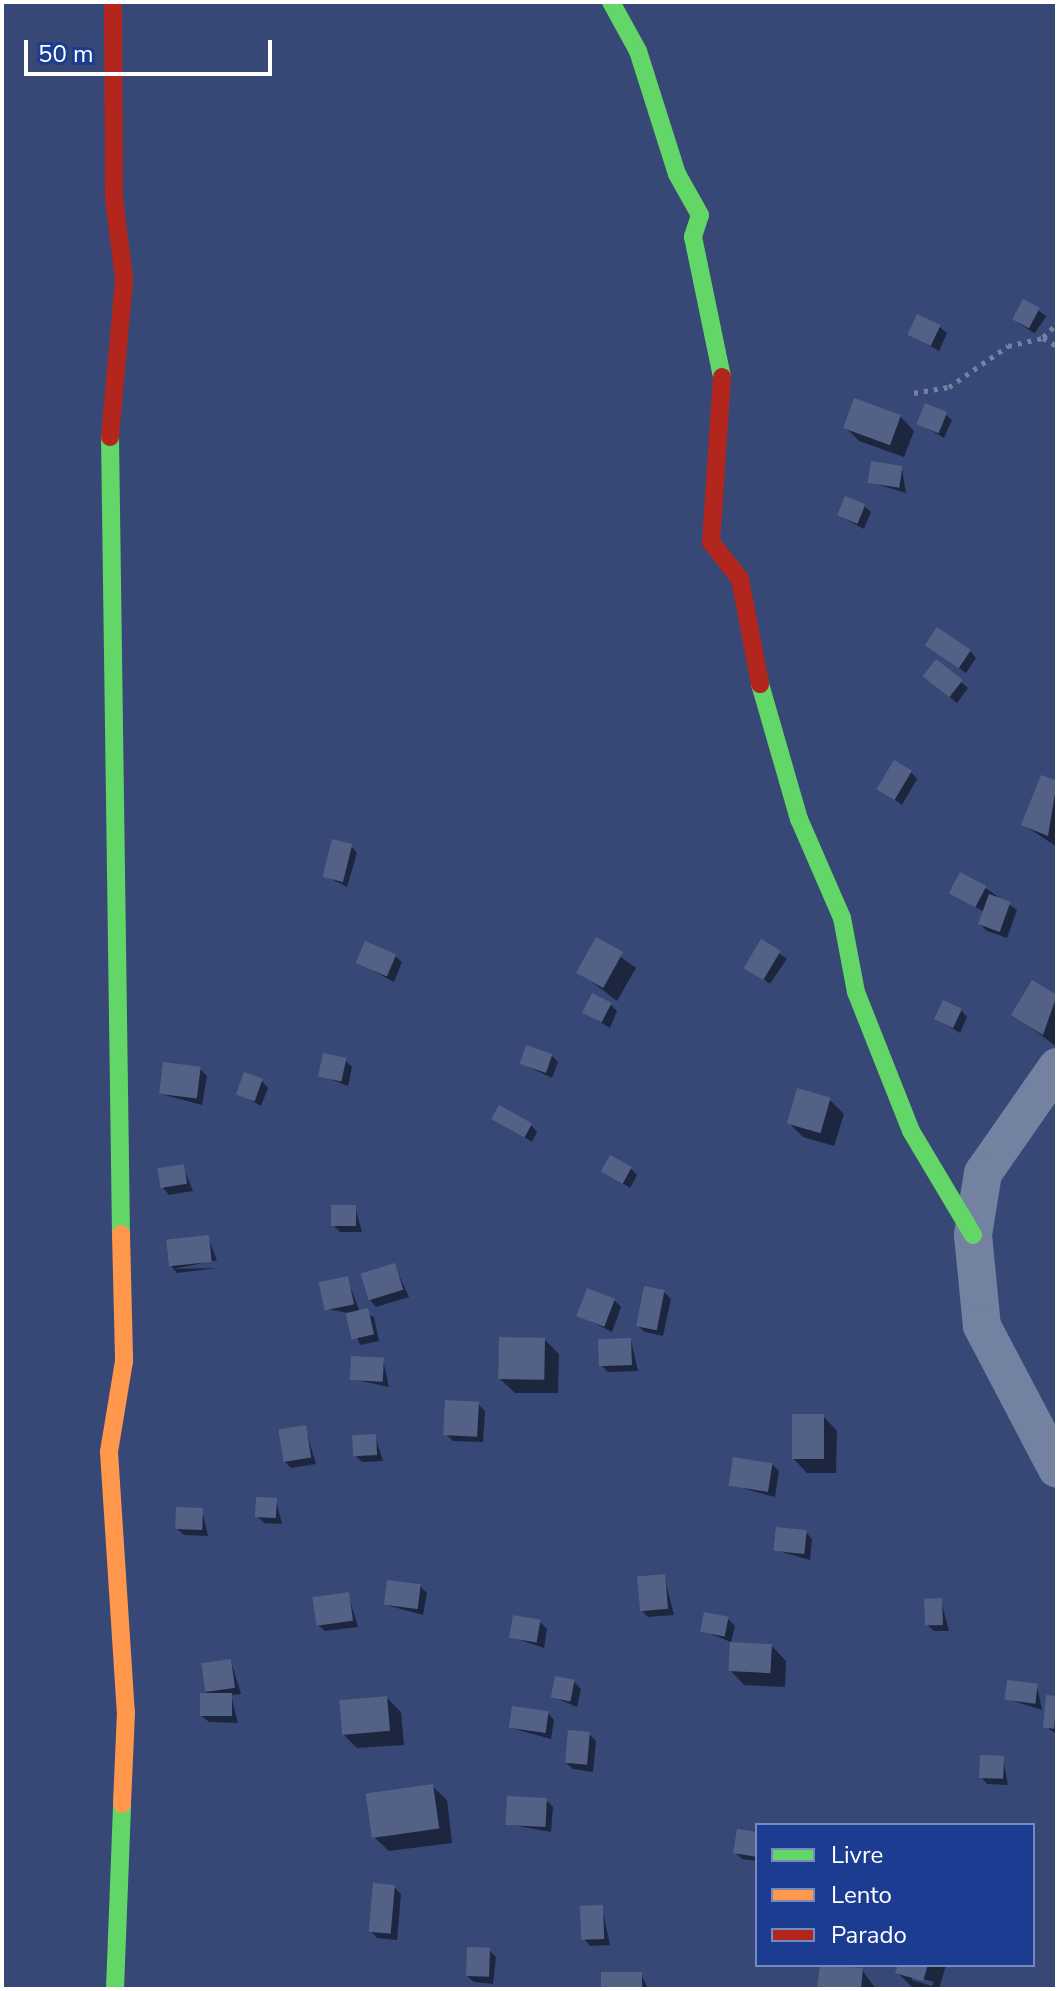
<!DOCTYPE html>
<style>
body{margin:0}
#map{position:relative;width:1059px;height:1991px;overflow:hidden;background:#374876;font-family:"Nunito Sans",sans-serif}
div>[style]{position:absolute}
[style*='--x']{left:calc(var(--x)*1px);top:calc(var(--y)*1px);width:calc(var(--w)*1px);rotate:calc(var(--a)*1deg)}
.shadow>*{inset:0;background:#0007;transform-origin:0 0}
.building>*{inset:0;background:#546186;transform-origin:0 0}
.path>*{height:5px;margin-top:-2.5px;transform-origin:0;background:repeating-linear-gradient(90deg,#7482a1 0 4px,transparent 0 10px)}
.street>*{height:38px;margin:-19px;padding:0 19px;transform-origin:19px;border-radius:19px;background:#7482a1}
.fast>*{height:18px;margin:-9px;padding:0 9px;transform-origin:9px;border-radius:9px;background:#63d668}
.slow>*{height:18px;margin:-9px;padding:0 9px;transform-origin:9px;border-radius:9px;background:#ff974d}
.jam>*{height:18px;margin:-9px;padding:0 9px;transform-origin:9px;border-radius:9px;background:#b3261e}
span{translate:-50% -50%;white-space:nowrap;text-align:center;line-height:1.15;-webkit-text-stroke:6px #1c3c91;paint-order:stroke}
.frame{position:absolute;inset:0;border:4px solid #fff;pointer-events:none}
.legend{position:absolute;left:755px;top:1823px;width:280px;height:144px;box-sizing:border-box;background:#1c3c91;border:2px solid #778abd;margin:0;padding:10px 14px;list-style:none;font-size:24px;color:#fff}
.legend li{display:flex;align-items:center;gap:16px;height:40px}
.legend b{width:40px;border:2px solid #778abd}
.scale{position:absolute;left:24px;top:40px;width:248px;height:36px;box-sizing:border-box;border:4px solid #fff;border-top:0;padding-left:10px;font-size:24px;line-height:28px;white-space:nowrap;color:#fff;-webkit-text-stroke:6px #1c3c91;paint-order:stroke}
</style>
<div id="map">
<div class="shadow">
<div style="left:1024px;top:301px;width:27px;height:21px;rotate:34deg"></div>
<div style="clip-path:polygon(940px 327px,947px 333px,939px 351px,910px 334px)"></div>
<div style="clip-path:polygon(945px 414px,952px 420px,944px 438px,919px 423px)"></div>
<div style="clip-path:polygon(900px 416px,914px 431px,904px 457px,859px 441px,845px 427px)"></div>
<div style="clip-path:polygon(902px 468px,906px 493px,870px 482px)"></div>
<div style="clip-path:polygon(864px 506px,871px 512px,864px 529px,840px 516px)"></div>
<div style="clip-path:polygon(927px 646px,970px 651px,976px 658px,966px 673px)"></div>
<div style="clip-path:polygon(961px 682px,968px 688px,957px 703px,932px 683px)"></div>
<div style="clip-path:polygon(911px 772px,917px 779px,902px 805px,879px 788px)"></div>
<div style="clip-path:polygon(1042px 777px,1057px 783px,1057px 847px,1024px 825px)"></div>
<div style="clip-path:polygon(351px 846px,357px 853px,347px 887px,324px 875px)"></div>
<div style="clip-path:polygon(984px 887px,1017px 910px,1007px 938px,987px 931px,980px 924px,984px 912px,952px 892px)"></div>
<div style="clip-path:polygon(597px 940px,636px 968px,617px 1001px,579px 972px)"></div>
<div style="left:762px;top:942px;width:30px;height:30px;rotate:34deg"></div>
<div style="clip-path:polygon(395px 956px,402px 962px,394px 982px,359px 963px)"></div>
<div style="clip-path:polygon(1033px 983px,1057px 997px,1057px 1047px,1014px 1015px)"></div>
<div style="clip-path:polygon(611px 1005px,617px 1011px,610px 1028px,585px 1013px)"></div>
<div style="clip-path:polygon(961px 1010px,967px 1017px,960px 1033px,937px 1019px)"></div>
<div style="clip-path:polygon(551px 1055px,558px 1062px,552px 1078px,522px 1064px)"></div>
<div style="clip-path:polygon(345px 1060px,352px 1067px,348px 1086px,320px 1075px)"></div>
<div style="clip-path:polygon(200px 1069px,207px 1076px,202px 1105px,161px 1094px)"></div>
<div style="clip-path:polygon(262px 1081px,268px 1088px,261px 1106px,238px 1093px)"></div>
<div style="clip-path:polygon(830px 1100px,844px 1114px,834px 1146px,803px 1137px,789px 1123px)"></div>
<div style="clip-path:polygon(494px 1118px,531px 1125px,537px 1132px,532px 1142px)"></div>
<div style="clip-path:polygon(183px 1166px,193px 1191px,169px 1195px,163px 1188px)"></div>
<div style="clip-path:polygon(630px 1168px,637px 1175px,630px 1188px,604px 1171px)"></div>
<div style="clip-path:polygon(355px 1207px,362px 1232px,340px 1232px,333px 1225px)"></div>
<div style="clip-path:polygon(208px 1237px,217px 1260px,174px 1269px,218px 1268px,177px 1273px,171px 1266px)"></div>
<div style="clip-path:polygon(394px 1265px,409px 1297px,376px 1307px,370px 1300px)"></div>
<div style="clip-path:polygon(347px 1278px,360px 1312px,374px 1317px,379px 1341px,360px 1345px,348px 1313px,327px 1309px)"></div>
<div style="clip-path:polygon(664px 1292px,671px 1299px,663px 1336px,645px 1332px,638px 1326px)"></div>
<div style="clip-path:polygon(614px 1300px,621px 1307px,612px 1332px,580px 1316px)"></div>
<div style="clip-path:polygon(545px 1340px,559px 1354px,558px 1393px,515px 1393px,500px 1379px)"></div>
<div style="clip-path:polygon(631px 1340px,638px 1371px,608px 1372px,601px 1365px)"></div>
<div style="clip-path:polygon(383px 1360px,389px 1387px,352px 1379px)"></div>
<div style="clip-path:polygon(478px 1404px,485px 1411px,483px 1442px,453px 1441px,446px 1434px)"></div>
<div style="clip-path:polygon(823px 1416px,837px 1431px,836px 1473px,807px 1473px,793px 1458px)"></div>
<div style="clip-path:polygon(305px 1427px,316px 1464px,291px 1468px,284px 1461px)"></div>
<div style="clip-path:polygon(375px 1436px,383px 1461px,362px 1462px,355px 1455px)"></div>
<div style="clip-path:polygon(772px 1464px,779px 1471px,775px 1497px,731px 1485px)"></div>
<div style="clip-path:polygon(276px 1500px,282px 1524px,264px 1523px,257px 1516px)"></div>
<div style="clip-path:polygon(202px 1510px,208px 1536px,184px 1535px,177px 1529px)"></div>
<div style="clip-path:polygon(806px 1532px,812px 1539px,810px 1560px,775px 1550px)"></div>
<div style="clip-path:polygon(664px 1576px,674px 1615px,648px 1617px,641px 1610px)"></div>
<div style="clip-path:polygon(420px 1586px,427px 1593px,423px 1615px,386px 1605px)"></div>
<div style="clip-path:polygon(348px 1594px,358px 1627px,325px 1631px,318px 1625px)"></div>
<div style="clip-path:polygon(941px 1600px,949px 1631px,934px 1631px,927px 1625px)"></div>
<div style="clip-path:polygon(728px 1619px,735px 1626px,731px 1642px,703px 1631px)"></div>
<div style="clip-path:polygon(540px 1622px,547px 1629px,544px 1648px,511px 1637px)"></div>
<div style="clip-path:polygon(772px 1646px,786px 1661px,785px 1687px,744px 1685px,730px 1670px)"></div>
<div style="clip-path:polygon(231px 1661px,241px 1694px,231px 1695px,238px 1723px,209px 1722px,202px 1716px,206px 1691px)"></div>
<div style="clip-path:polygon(574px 1682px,581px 1689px,577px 1707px,553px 1697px)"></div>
<div style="clip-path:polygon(1037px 1686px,1042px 1710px,1007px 1699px)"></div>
<div style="clip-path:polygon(387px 1698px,401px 1712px,404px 1745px,357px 1748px,343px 1734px)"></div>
<div style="clip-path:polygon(1057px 1698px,1057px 1734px,1047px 1728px)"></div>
<div style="clip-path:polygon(548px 1713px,554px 1720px,551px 1739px,511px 1728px)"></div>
<div style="clip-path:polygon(589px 1734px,596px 1741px,593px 1772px,573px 1769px,566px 1763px)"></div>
<div style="clip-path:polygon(1003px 1758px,1008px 1785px,987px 1784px,981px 1777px)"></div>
<div style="clip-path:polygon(432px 1786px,447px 1800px,452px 1843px,389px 1851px,374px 1837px)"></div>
<div style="clip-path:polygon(546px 1800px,553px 1807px,551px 1832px,508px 1824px)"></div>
<div style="clip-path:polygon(757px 1834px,757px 1861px,742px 1859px,735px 1852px)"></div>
<div style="clip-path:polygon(394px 1887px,401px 1894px,397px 1940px,377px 1938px,371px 1931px)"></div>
<div style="clip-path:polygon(602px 1907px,610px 1945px,590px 1946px,584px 1939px)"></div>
<div style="clip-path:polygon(489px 1950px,496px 1957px,493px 1984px,474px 1982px,467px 1976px)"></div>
<div style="clip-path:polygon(evenodd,900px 1965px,946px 1965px,939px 1989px,912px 1987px,898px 1973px,900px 1965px,912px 1976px,934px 1982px,932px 1986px,912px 1980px,912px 1976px)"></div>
<div style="clip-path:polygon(862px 1970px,876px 1989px,820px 1989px)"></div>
<div style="clip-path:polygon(641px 1974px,648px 1989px,603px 1989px)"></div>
</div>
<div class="building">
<div style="left:1023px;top:299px;width:19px;height:23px;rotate:28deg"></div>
<div style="left:917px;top:314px;width:26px;height:23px;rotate:25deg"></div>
<div style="left:854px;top:398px;width:50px;height:32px;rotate:20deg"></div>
<div style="left:925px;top:403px;width:24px;height:23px;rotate:22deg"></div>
<div style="left:871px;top:461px;width:32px;height:22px;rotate:9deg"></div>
<div style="left:845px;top:496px;width:22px;height:21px;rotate:22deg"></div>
<div style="left:937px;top:627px;width:41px;height:22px;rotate:34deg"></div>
<div style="left:936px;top:659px;width:34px;height:22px;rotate:38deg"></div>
<div style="left:894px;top:760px;width:21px;height:34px;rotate:31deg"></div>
<div style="clip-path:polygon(1041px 775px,1057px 781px,1048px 836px,1021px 825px)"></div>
<div style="left:332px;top:839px;width:21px;height:39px;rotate:14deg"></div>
<div style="left:960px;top:872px;width:30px;height:24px;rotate:28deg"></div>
<div style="left:989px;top:894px;width:23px;height:32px;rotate:20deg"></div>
<div style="left:596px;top:937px;width:31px;height:41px;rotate:29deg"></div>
<div style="left:761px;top:939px;width:23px;height:34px;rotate:31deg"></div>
<div style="left:365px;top:941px;width:34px;height:24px;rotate:23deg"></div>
<div style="clip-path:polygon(1032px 980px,1057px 995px,1043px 1035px,1011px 1015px)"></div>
<div style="left:592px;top:993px;width:22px;height:22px;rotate:27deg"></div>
<div style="left:943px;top:1000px;width:21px;height:21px;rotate:25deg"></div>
<div style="left:526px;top:1045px;width:28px;height:20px;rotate:19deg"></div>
<div style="left:323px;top:1053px;width:24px;height:24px;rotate:12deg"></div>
<div style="left:163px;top:1062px;width:38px;height:32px;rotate:7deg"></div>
<div style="left:244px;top:1072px;width:20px;height:24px;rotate:20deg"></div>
<div style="left:797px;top:1088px;width:35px;height:37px;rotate:16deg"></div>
<div style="left:499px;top:1105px;width:38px;height:16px;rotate:29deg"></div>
<div style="left:610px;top:1155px;width:25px;height:19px;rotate:29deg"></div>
<div style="left:184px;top:1164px;width:20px;height:27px;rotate:81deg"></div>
<div style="left:331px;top:1205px;width:25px;height:21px"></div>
<div style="left:209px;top:1235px;width:27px;height:43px;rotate:84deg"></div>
<div style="left:395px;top:1263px;width:28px;height:36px;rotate:73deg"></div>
<div style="left:348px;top:1276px;width:29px;height:30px;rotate:78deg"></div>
<div style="left:644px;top:1286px;width:21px;height:41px;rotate:11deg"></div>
<div style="left:587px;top:1288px;width:30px;height:30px;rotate:21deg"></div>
<div style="left:368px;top:1308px;width:27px;height:23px;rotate:77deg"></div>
<div style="left:499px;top:1337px;width:46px;height:42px;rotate:1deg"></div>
<div style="left:631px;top:1338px;width:27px;height:33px;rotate:88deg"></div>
<div style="left:351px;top:1356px;width:33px;height:24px;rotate:3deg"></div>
<div style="left:445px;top:1400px;width:34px;height:35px;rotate:3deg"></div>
<div style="left:792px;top:1414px;width:32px;height:45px"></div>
<div style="left:306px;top:1425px;width:33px;height:28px;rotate:81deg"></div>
<div style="left:376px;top:1434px;width:21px;height:24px;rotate:87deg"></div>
<div style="left:733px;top:1457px;width:40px;height:29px;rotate:9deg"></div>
<div style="left:256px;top:1497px;width:21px;height:20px;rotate:3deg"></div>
<div style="left:176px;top:1507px;width:27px;height:22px;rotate:2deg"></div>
<div style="left:776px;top:1527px;width:31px;height:24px;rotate:6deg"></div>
<div style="left:665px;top:1574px;width:35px;height:28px;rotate:85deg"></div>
<div style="left:387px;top:1580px;width:34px;height:25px;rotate:7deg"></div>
<div style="left:349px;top:1592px;width:29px;height:37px;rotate:82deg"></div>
<div style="left:942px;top:1598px;width:27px;height:18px;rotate:88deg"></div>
<div style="left:704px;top:1612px;width:25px;height:20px;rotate:11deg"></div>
<div style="left:513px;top:1615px;width:28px;height:23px;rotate:10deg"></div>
<div style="left:730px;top:1642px;width:42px;height:29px;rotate:3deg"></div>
<div style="left:231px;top:1659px;width:29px;height:30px;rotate:82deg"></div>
<div style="left:555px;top:1676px;width:20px;height:22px;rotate:11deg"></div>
<div style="left:1007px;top:1680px;width:31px;height:20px;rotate:7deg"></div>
<div style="left:200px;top:1693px;width:32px;height:23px"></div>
<div style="left:1046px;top:1695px;width:11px;height:33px;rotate:5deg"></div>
<div style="left:387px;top:1696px;width:35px;height:48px;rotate:85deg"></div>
<div style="left:512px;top:1706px;width:37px;height:22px;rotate:8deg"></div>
<div style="left:568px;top:1730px;width:22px;height:33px;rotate:5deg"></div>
<div style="left:980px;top:1755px;width:24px;height:23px;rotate:2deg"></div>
<div style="left:433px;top:1784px;width:45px;height:68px;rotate:82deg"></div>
<div style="left:507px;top:1796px;width:40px;height:29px;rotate:3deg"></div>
<div style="clip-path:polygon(737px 1829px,757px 1832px,757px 1857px,733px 1853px)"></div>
<div style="left:373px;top:1883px;width:22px;height:49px;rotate:5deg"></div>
<div style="left:603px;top:1905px;width:34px;height:23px;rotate:88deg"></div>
<div style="left:467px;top:1947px;width:23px;height:29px;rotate:2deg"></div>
<div style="clip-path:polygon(820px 1965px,863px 1968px,861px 1989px,817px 1989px)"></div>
<div style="clip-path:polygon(898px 1965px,928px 1965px,923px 1981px,895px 1973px)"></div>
<div style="left:601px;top:1972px;width:41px;height:17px"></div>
</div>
<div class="path">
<div style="--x:1043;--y:337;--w:19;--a:-43"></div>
<div style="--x:914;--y:393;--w:36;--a:-10"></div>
<div style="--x:949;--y:387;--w:72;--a:-34.8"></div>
<div style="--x:1008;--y:346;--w:36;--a:-13"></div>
<div style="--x:1043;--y:338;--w:16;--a:30"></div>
</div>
<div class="street">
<div style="--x:1057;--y:1067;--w:129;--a:124.9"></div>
<div style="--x:983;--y:1173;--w:63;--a:99.2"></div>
<div style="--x:973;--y:1235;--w:91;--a:84.4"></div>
<div style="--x:982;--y:1326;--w:161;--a:62.3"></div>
</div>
<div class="fast">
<div style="--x:611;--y:2;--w:56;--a:61.1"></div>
<div style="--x:638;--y:51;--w:129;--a:72.4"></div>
<div style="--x:677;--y:174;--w:47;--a:60.7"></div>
<div style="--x:700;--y:215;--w:23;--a:108"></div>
<div style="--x:693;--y:237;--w:143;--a:78.3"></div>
<div style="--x:110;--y:437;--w:797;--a:89.21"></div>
<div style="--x:760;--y:684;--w:141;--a:73.9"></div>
<div style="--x:799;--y:819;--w:108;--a:66.5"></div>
<div style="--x:842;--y:918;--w:75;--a:79.3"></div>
<div style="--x:856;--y:992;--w:149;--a:68.4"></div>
<div style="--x:911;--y:1131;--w:121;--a:59.2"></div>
<div style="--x:115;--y:1989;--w:185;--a:-87.8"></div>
</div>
<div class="slow">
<div style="--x:121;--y:1234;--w:127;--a:88.6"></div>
<div style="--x:124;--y:1361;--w:92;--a:99.4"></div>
<div style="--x:109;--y:1452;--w:261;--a:86.3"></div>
<div style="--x:126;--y:1712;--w:92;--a:92.5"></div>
</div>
<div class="jam">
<div style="--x:722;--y:377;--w:165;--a:93.8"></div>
<div style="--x:711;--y:542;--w:47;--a:51.9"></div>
<div style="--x:740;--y:579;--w:107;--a:79.2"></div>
<div style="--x:110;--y:437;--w:159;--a:-84.9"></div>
<div style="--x:124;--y:279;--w:81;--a:-97.1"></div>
<div style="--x:114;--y:199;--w:197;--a:-90.3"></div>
</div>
<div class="frame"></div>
<ul class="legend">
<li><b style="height:10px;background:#63d668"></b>Livre</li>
<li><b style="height:10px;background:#ff974d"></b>Lento</li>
<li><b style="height:10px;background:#b3261e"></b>Parado</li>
</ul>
<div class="scale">50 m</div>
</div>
